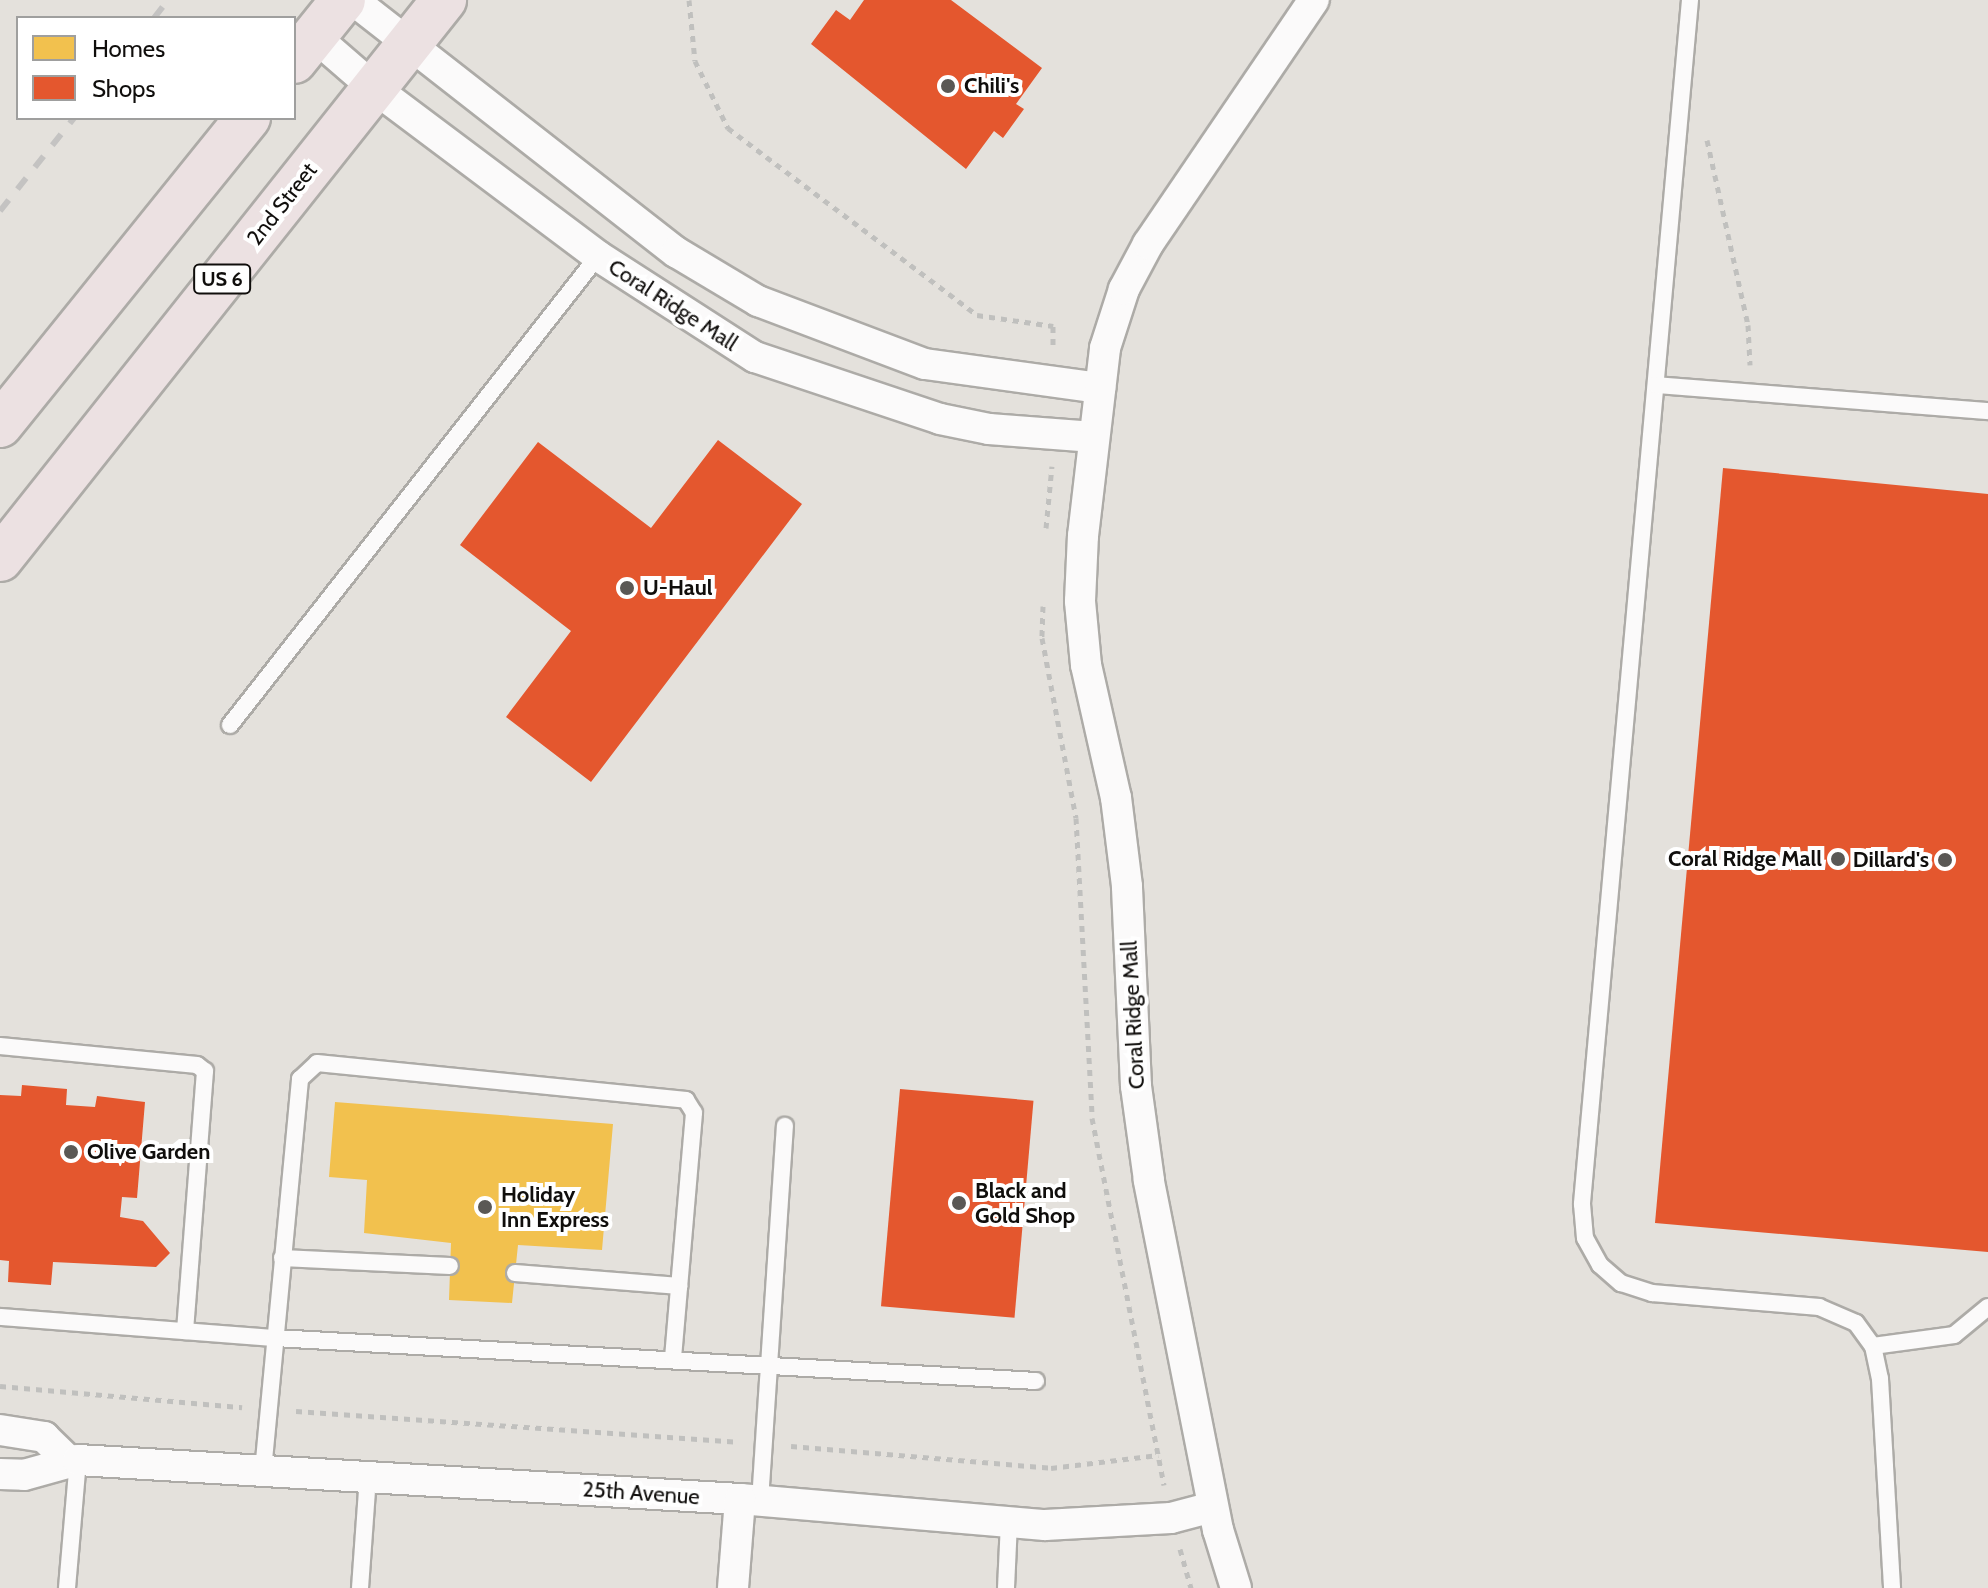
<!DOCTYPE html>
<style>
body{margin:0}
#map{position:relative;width:1988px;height:1588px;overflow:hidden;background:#e4e1dc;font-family:Cabin,sans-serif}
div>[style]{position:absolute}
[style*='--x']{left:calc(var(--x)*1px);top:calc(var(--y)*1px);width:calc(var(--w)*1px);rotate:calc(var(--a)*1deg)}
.homes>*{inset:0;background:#f2c14e}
.shops>*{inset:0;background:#e4572e;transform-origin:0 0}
.path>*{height:5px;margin-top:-2.5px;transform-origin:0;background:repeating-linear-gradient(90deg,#c0c0be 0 6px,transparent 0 12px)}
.roads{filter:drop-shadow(2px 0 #adaba7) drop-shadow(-2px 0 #adaba7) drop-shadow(0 2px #adaba7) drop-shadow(0 -2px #adaba7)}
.service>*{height:16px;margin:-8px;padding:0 8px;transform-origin:8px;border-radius:8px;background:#fbfafa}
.minor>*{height:30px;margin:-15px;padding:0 15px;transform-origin:15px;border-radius:15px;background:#fbfafa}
.primary>*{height:44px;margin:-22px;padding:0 22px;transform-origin:22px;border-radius:22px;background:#ece1e2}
.rail>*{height:6px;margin-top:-3px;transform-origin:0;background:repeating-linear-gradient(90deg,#c4c3c2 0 14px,transparent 0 28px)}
.dots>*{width:22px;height:22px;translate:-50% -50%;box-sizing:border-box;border:4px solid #fff;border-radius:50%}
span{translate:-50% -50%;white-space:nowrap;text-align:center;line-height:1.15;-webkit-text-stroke:8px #fff;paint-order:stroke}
.shield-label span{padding:2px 6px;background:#fff;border:2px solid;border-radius:6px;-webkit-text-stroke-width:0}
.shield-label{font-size:20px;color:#100e0c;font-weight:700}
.poi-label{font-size:22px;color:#100e0c;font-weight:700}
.left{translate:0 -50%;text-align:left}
.right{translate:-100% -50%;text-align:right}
.street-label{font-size:22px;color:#100e0c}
.legend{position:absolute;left:16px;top:16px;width:280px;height:104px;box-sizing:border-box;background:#fff;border:2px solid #9f9f9e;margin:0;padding:10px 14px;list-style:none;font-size:24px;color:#100e0c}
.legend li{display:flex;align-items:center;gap:16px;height:40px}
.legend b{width:40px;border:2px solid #9f9f9e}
</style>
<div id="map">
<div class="homes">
<div style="clip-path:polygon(335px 1102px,613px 1124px,602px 1250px,518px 1245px,512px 1303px,449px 1300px,451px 1243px,364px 1233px,367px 1180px,329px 1177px)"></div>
</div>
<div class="shops">
<div style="clip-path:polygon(864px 0,951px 0,1042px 68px,1016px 104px,1024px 109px,1003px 138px,994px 131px,966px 169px,811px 44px,836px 10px,850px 20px)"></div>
<div style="clip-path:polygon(718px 440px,802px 504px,591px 782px,506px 717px,571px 631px,460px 545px,538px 442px,651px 528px)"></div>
<div style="clip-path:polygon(1723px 468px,1988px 494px,1988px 1252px,1655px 1223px)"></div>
<div style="clip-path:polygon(22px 1085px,67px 1089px,66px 1105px,95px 1107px,97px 1096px,145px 1102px,137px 1198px,122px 1197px,120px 1217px,143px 1221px,170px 1253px,156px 1267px,53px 1262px,51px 1285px,8px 1282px,9px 1261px,0 1260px,0 1095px,21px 1096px)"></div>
<div style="left:900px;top:1089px;width:134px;height:218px;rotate:5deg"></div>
</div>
<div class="path">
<div style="--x:689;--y:0;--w:61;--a:84.4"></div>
<div style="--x:695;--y:61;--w:75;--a:63.8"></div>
<div style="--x:728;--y:128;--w:311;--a:36.9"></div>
<div style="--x:977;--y:315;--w:77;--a:8.2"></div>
<div style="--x:1053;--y:326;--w:23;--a:90"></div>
<div style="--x:1707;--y:140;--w:189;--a:77.5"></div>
<div style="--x:1748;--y:325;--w:40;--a:87.1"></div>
<div style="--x:1046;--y:528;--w:62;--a:-84.5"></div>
<div style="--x:1043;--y:606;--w:32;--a:92"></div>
<div style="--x:1042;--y:638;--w:183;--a:79.3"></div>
<div style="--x:1076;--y:818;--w:300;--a:86.9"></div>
<div style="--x:1092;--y:1118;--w:374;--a:78.9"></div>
<div style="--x:0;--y:1386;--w:243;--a:5"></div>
<div style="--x:296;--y:1411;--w:442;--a:4"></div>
<div style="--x:791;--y:1446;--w:261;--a:4.8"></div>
<div style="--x:1051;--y:1468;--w:108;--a:-6.9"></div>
<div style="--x:1180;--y:1549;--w:41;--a:74.2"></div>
</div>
<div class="roads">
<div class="service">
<div style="--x:1690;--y:0;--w:1209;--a:95.13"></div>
<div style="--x:1582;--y:1204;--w:34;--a:85"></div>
<div style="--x:1585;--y:1238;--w:31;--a:61"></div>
<div style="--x:1600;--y:1265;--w:28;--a:41"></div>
<div style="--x:1621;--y:1283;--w:33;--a:18"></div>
<div style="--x:1652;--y:1293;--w:168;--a:4.8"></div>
<div style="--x:1819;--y:1307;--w:40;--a:23.4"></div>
<div style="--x:1856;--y:1323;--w:29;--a:54"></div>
<div style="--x:1873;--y:1346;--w:34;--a:78"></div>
<div style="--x:1880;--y:1379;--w:209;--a:86.7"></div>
<div style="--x:1656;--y:385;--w:333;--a:4.5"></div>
<div style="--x:230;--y:725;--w:596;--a:-51.88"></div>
<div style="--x:0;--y:1046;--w:198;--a:5.5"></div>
<div style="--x:197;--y:1065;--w:10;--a:37"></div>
<div style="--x:205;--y:1071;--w:261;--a:94.4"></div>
<div style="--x:282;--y:1258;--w:168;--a:2.7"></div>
<div style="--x:515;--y:1273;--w:165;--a:4.5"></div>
<div style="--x:0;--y:1317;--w:276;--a:4.4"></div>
<div style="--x:275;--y:1338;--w:762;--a:3.23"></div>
<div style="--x:1873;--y:1346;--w:82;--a:-7.7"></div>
<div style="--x:1954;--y:1335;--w:44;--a:-39.5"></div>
<div style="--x:263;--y:1471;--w:394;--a:-84.6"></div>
<div style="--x:300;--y:1079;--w:23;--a:-43"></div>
<div style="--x:317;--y:1063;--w:371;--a:5.7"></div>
<div style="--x:686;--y:1100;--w:15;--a:58"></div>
<div style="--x:694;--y:1113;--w:246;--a:94.9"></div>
<div style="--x:760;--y:1501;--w:376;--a:-86.2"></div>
<div style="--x:67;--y:1588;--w:128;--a:-85.1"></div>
<div style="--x:360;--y:1588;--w:112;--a:-85.9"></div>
<div style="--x:1006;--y:1588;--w:67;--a:-87.4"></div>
</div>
<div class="minor">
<div style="--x:353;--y:0;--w:410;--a:38"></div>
<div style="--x:676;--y:252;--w:96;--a:30.9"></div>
<div style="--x:758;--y:301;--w:178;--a:20.7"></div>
<div style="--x:925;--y:364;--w:177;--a:7.8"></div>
<div style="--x:314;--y:36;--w:79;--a:40.9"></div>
<div style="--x:374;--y:88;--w:280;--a:36.9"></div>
<div style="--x:598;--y:256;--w:187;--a:32.8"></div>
<div style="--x:755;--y:357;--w:195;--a:18.5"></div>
<div style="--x:940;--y:419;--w:50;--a:11.5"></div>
<div style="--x:989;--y:429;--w:105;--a:4.4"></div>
<div style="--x:0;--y:1430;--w:45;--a:9"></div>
<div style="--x:44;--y:1437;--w:33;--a:44"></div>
<div style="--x:0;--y:1474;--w:24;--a:2"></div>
<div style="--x:24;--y:1475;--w:56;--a:-15.5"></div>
<div style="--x:78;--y:1460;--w:663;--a:3.37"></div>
<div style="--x:740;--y:1499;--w:306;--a:4.9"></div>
<div style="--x:1045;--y:1525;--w:126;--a:-3.2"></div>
<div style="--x:1171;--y:1518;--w:43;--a:-14.7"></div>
<div style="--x:733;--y:1588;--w:89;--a:-85.5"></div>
<div style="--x:1236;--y:1588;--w:61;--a:-107.2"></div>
<div style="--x:1218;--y:1530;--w:357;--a:-101.2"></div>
<div style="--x:1149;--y:1180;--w:95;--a:-97.9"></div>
<div style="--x:1136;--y:1086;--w:200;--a:-92.6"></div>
<div style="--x:1127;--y:886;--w:89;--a:-97.1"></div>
<div style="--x:1116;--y:798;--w:136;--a:-102.7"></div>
<div style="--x:1086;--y:665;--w:64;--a:-95.4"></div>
<div style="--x:1080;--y:601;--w:65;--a:-87.4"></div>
<div style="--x:1083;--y:536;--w:189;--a:-83.3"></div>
<div style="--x:1105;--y:348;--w:62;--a:-72.1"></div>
<div style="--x:1124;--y:289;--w:51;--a:-61.9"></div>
<div style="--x:1148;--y:244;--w:295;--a:-55.8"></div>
</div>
<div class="primary">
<div style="--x:294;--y:61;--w:78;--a:-51.2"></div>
<div style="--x:0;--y:425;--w:395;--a:-51.1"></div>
<div style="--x:0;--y:559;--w:714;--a:-51.54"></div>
</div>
</div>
<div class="rail">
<div style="--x:154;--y:18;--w:23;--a:-52"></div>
<div style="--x:0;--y:211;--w:119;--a:-51.5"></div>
</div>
<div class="dots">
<div style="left:948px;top:86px;background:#5a5855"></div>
<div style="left:627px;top:588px;background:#5a5855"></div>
<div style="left:1838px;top:859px;background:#5a5855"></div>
<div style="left:1945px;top:860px;background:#5a5855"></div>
<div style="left:71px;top:1152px;background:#5a5855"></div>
<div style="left:959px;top:1203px;background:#5a5855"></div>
<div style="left:485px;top:1207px;background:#5a5855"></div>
</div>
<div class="shield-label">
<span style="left:222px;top:279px">US 6</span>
</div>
<div class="poi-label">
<span class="left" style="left:964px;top:86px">Chili's</span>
<span class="left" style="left:643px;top:588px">U-Haul</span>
<span class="right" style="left:1822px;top:859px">Coral Ridge Mall</span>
<span class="right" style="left:1929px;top:860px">Dillard's</span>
<span class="left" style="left:87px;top:1152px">Olive Garden</span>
<span class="left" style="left:975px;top:1203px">Black and<br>Gold Shop</span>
<span class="left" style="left:501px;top:1207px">Holiday<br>Inn Express</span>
</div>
<div class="street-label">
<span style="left:282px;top:204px;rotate:-52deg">2nd Street</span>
<span style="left:673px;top:305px;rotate:33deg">Coral Ridge Mall</span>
<span style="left:1133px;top:1015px;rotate:-93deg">Coral Ridge Mall</span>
<span style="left:641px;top:1493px;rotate:4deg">25th Avenue</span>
</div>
<ul class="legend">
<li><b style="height:22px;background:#f2c14e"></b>Homes</li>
<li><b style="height:22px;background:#e4572e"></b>Shops</li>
</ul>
</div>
